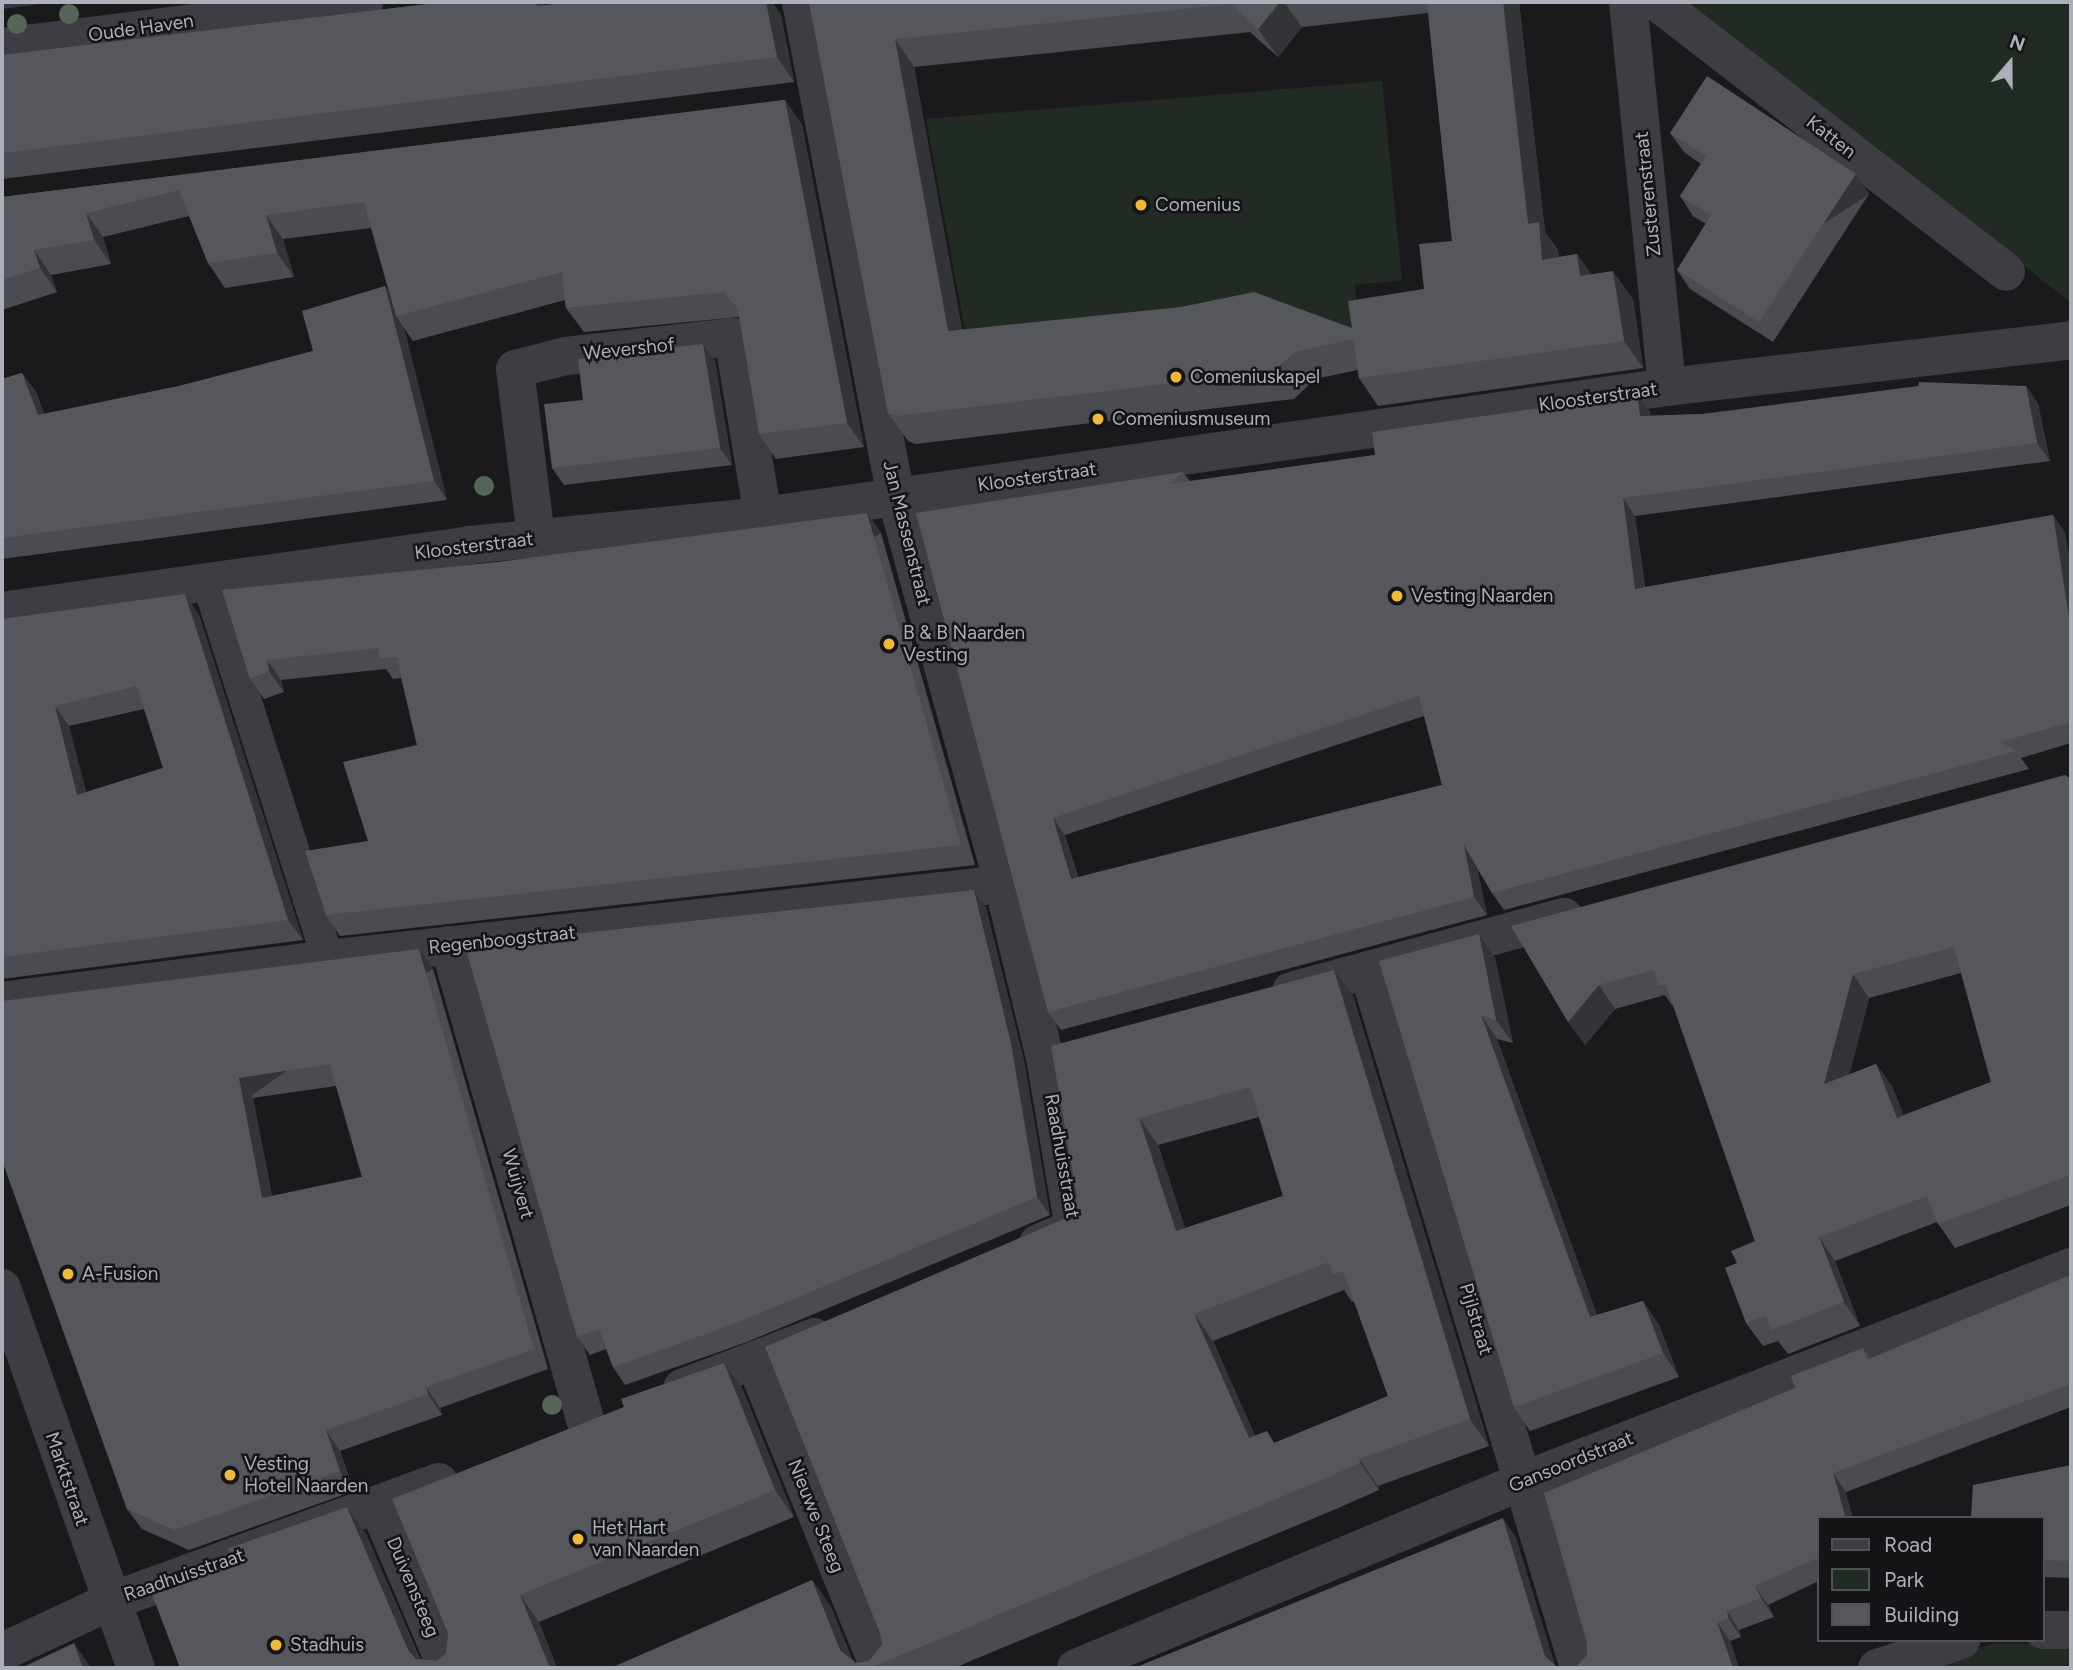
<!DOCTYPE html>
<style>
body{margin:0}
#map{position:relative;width:2073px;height:1670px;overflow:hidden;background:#1a1a1c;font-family:Figtree,sans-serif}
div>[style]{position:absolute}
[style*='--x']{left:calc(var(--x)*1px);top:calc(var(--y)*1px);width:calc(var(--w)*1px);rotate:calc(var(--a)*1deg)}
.green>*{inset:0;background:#212a23}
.water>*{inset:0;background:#2f3840}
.service>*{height:32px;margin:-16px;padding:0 16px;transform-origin:16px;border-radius:16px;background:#3d3d43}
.pedestrian>*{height:38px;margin:-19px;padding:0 19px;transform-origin:19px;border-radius:19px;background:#3d3d43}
.minor>*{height:38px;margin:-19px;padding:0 19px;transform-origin:19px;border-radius:19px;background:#3d3d43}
.tertiary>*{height:38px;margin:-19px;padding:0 19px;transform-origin:19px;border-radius:19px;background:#3d3d43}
.trees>*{width:20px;height:20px;margin:-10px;border-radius:50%;background:#546657}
.wall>*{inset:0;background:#4b4c51}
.shaded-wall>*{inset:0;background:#333437;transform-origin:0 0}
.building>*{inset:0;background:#56575c}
.dots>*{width:19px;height:19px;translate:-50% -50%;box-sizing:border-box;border:4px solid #151417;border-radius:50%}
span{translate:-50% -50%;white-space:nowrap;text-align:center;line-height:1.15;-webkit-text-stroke:5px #151417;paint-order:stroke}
.street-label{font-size:19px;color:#acb0bb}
.poi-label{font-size:19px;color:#acb0bb}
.left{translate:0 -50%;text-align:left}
.frame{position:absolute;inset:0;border:4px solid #acb0bb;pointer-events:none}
.legend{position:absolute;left:1817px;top:1516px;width:228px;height:126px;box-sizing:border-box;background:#151417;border:2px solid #515259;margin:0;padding:9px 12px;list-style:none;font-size:21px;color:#acb0bb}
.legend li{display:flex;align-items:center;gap:14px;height:35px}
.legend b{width:35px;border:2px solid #515259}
.north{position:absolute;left:1975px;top:28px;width:70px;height:70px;-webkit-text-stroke:5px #151417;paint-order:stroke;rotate:20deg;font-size:19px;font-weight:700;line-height:28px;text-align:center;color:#acb0bb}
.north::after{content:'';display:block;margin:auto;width:24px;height:32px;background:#acb0bb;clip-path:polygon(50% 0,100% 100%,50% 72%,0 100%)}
</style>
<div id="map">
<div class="green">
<div style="clip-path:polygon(1680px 2px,2071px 2px,2071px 303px,1887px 156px)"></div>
<div style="clip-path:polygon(1382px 81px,1402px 280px,1355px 285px,1360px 337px,970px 357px,926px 119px)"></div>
<div style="clip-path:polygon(1995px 1643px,2071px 1645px,2071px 1668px,1920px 1668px)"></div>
</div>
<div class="water">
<div style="clip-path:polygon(2px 2px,57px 2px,2px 9px)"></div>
</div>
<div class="service">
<div style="--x:208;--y:583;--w:395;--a:72.3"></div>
</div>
<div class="pedestrian">
<div style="--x:536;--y:537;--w:169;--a:-97.1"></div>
<div style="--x:515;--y:369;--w:53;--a:-14.3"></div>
<div style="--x:566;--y:356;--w:168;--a:-6.5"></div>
<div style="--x:733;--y:337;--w:181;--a:80.5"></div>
</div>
<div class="minor">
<div style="--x:801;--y:2;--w:504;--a:79.14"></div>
<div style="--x:896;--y:497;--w:402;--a:74.5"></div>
<div style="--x:1003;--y:884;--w:178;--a:76.4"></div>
<div style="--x:1045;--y:1057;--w:173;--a:80.4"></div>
<div style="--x:1074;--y:1228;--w:39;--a:157"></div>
<div style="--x:1628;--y:2;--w:387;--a:84.2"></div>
<div style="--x:1657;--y:2;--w:441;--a:37.7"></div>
<div style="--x:2;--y:47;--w:365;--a:-7.1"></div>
<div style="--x:2;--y:611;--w:472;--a:-8"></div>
<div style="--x:469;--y:545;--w:295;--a:-5.6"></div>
<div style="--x:763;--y:516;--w:913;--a:-8.12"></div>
<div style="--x:1667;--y:387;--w:407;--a:-6.6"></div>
<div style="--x:449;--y:945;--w:496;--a:74"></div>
<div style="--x:1368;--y:970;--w:729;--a:73.18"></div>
<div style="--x:1291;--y:991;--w:283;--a:-15.2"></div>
<div style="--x:2;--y:1001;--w:329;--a:-7.3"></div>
<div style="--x:328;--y:959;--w:679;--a:-6.34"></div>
<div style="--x:755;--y:1362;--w:330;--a:67.9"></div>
<div style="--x:682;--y:1388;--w:142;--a:-21"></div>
<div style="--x:378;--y:1506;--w:176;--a:66.9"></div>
<div style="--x:2043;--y:1630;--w:28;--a:0"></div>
<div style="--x:2;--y:1652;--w:118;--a:-25"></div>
<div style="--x:109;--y:1602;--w:351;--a:-20"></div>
<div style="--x:1076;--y:1668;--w:487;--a:-22.7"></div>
<div style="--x:1525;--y:1480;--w:586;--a:-21.31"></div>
<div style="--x:1877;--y:1668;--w:89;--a:-18.4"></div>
</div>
<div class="tertiary">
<div style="--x:2;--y:1288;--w:403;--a:70.6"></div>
</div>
<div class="trees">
<div style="left:69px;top:14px"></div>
<div style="left:17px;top:24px"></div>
<div style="left:484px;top:486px"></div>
<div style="left:552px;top:1405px"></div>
</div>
<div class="wall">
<div style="clip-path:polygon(445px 2px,542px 2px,544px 5px,772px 2px,781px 15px,794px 82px,2px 179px,2px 55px)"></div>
<div style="clip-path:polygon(evenodd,809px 2px,1519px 2px,1545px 232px,1558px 250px,1559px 257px,1577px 254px,1591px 274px,1633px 299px,1643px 368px,1378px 406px,1359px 378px,1358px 370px,1315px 379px,1294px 399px,916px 444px,908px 441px,888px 413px,809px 2px,1428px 13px,1452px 241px,1424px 289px,1352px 328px,962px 330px,914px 67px,1250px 32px,1278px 57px,1302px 27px,1428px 13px)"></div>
<div style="clip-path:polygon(785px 100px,802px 125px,864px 447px,776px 459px,759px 434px,739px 317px,584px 332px,566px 308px,565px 300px,413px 341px,404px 328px,447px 500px,2px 559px,2px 379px,22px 373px,36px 392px,44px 414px,179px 386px,313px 351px,385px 286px,389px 292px,371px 228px,283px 239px,294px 277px,225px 288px,208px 263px,189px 216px,103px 237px,111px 264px,51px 275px,57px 292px,2px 310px,2px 197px)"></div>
<div style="clip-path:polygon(1670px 133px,1856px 174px,1869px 194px,1773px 342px,1690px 289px,1677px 270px,1706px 224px,1693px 216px,1680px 196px,1701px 164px,1684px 152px)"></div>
<div style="clip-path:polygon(715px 361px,732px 465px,564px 485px,552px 468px,583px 400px)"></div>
<div style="clip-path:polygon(evenodd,2026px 386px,2038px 404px,2050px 461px,1635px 516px,1645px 587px,2053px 515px,2065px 533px,2071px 570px,2071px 743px,2021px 758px,2029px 769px,1504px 910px,1492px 893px,1477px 868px,1487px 915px,1061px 1030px,1048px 1012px,916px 513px,1183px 472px,1190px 481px,1375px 455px,1637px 394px,1650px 412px,1650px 416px,1702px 414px,2026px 386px,1424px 716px,1442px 785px,1078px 877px,1065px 835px,1424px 716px)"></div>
<div style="clip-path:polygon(867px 513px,881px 533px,975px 865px,340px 936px,326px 915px,368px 841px,417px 745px,401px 678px,393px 679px,386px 669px,281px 680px,284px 692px,264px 699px,250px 679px,222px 590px,499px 562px)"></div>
<div style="clip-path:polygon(evenodd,185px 594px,199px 615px,303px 940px,2px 979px,2px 619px,185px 594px,144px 709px,163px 768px,86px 792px,69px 726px,144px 709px)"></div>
<div style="clip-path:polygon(evenodd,2071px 779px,2071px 1205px,1955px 1248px,1937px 1222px,1835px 1261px,1860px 1326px,1788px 1354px,1778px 1341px,1763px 1346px,1746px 1323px,1737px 1263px,1755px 1241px,1674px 1008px,1665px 995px,1615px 1009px,1585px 1045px,1511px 926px,2071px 779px,1961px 973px,1991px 1082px,1903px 1115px,1893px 1088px,1876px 1064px,1849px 1075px,1869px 998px,1961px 973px)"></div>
<div style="clip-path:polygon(974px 890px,986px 908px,1024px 1061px,1050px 1215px,747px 1342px,625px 1385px,613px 1367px,606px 1349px,590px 1355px,577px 1337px)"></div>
<div style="clip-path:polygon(1479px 934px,1495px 958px,1513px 1043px,1497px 1039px,1597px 1315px,1643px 1301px,1659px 1325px,1679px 1377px,1530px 1431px,1514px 1407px,1379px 961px)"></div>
<div style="clip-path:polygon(evenodd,433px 969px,548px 1369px,440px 1408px,442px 1415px,340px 1451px,354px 1491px,189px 1550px,142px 1529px,127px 1509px,2px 1160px,433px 969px,336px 1086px,362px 1177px,272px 1196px,253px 1098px,336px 1086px)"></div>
<div style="clip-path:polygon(evenodd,1353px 996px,1489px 1446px,1378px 1486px,1379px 1490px,1336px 1509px,954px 1668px,611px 1668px,812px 1580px,831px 1607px,852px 1659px,856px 1663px,869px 1661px,882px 1645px,1071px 1216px,1077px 1197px,1051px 1046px,1353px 996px,1259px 1117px,1283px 1196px,1185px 1228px,1158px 1145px,1259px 1117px,1353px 996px,1344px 1290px,1352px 1302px,1354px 1301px,1388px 1396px,1275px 1443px,1255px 1436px,1213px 1341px,1344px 1290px)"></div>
<div style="clip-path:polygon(2071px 1275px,2071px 1407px,1846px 1492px,1819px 1518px,1819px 1581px,1768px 1605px,1774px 1617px,1739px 1630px,1741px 1637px,1730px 1641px,1739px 1668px,1575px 1668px,1587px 1655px,1795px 1388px,1863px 1348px,1870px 1358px)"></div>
<div style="clip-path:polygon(724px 1363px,743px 1390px,794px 1517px,539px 1622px,557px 1668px,180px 1668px,233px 1558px,227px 1549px,366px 1534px,420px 1659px,436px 1661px,446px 1654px,624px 1407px)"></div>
<div style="clip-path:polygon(2071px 1465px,2071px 1578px,2043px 1577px,2043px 1518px)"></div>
</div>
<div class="shaded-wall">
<div style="clip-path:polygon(536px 2px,542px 2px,552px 15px,537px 6px)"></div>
<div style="clip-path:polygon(764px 2px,772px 2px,781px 15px,794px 82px,777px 57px)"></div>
<div style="clip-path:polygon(1280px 2px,1284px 2px,1302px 27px,1278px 57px,1258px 29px)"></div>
<div style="clip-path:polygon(1503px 2px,1519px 2px,1545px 232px,1558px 250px,1561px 288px,1542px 260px,1528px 224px)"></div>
<div style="clip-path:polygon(895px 39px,914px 67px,967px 359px,948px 331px)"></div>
<div style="clip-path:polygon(785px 100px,802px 125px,864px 447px,847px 423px)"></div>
<div style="left:1856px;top:174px;width:24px;height:177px;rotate:57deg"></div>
<div style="clip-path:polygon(86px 213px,103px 237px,111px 264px,94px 240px)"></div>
<div style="clip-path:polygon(266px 215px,283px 239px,294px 277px,277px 253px)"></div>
<div style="clip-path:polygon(34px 250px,51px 275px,57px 292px,40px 268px)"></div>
<div style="clip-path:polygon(1577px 254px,1596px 281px,1580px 276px)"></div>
<div style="clip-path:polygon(1613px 271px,1633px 299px,1643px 368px,1624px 341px)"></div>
<div style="clip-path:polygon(385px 286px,399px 305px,396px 316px,404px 328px,447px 500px,434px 481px)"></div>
<div style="clip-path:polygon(703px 344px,715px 361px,732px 465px,720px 448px)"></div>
<div style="clip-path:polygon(22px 373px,36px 392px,52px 435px,38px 415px)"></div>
<div style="clip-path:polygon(2026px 386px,2038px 404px,2050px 461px,2037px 443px)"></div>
<div style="clip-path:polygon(1637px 394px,1650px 412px,1653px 434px,1640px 416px)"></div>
<div style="clip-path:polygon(1623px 498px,1635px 516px,1647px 607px,1635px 589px)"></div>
<div style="left:867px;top:513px;width:24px;height:345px;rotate:55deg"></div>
<div style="clip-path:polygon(2053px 515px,2065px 533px,2071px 570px,2071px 631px)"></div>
<div style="clip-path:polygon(185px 594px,199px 615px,303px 940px,288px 920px)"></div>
<div style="clip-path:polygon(267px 660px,281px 680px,284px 692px,269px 671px)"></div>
<div style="clip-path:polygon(55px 706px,69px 726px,92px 815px,77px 795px)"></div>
<div style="clip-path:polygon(1053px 818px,1065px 835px,1083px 897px,1071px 879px)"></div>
<div style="clip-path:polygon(1464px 845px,1476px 863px,1487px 915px,1474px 897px)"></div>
<div style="clip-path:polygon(974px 890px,986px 908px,1024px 1061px,1050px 1215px,1037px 1197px)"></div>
<div style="clip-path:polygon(1479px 934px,1495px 958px,1513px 1043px,1496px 1020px)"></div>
<div style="left:419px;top:949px;width:24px;height:416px;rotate:55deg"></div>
<div style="clip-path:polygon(1334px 970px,1353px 996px,1489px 1446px,1470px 1419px)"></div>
<div style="clip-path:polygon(1853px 974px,1869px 998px,1841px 1108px,1824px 1084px)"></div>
<div style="clip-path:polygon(1599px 985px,1615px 1009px,1585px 1045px,1568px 1022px)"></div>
<div style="clip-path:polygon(1481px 1015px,1497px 1039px,1606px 1340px,1590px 1317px)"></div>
<div style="clip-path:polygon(1876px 1064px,1893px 1088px,1914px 1141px,1897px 1118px)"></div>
<div style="clip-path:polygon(239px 1078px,253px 1098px,276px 1219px,262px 1198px)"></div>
<div style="clip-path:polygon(1139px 1118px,1158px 1145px,1195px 1258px,1176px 1231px)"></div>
<div style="clip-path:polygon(1819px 1237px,1835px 1261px,1860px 1326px,1844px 1302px)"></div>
<div style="clip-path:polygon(1643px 1301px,1659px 1325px,1679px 1377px,1663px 1353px)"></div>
<div style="clip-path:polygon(1194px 1314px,1213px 1341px,1268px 1465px,1249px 1438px)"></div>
<div style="clip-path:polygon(724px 1363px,743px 1390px,794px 1517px,775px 1490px)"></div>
<div style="clip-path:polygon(426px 1387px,440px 1408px,442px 1415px,428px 1394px)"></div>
<div style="clip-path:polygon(326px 1430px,340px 1451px,354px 1491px,340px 1471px)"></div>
<div style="clip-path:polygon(1359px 1459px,1378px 1486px,1379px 1490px,1360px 1463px)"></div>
<div style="clip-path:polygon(1833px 1473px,1846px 1492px,1853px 1518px,1846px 1518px)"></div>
<div style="clip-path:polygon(347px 1507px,366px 1534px,423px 1668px,408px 1650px)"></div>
<div style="clip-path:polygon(1503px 1518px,1516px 1537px,1556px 1668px,1545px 1656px)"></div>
<div style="clip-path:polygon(812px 1580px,831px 1607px,856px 1668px,840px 1650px)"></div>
<div style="clip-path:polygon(1755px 1586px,1768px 1605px,1774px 1617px,1761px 1598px)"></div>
<div style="clip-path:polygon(520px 1595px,539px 1622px,557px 1668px,550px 1668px)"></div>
<div style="clip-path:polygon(1727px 1611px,1739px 1630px,1741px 1637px,1728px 1618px)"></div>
<div style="clip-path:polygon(1717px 1622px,1730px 1641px,1739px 1668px,1733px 1668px)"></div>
<div style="clip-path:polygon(74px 1643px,91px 1668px,83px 1668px)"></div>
</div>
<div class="building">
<div style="clip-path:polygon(445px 2px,536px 2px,537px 6px,570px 2px,766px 2px,777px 57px,2px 153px,2px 55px)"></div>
<div style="clip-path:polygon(809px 2px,1280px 2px,1258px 29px,1231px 4px,895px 39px,948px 331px,1181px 307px,1254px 292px,1352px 328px,1348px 301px,1424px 289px,1419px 244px,1452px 241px,1427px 2px,1503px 2px,1528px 224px,1539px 222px,1542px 260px,1577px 254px,1580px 276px,1613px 271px,1624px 341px,1359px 378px,1353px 339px,1295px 352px,1274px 371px,896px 416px,888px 413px)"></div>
<div style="clip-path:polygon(1707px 76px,1856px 174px,1759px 322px,1677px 270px,1711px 215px,1680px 196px,1706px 156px,1670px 133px)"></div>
<div style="clip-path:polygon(785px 100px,847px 423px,759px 434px,738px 309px,724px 292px,566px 308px,562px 272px,396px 316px,364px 202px,266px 215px,277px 253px,208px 263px,179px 190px,86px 213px,94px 240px,34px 250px,40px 268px,2px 280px,2px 197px)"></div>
<div style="clip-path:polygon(385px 286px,434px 481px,2px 538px,2px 379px,22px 373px,38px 415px,179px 386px,313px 351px,302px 311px)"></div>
<div style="clip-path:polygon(703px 344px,720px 448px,552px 468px,544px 404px,583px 400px,578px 359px)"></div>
<div style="clip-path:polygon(evenodd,1919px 382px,2026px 386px,2037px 443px,1623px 498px,1635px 589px,2053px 515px,2071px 631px,2071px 722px,2001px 742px,2016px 751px,1492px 893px,1464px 845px,1474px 897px,1048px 1012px,916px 513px,1183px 472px,1170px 484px,1375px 455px,1372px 432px,1637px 394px,1640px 416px,1702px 414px,1918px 386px,1919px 382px,1419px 696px,1442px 785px,1071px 879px,1053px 818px,1419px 696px)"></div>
<div style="clip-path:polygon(867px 513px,961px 845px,326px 915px,305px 851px,368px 841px,343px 762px,417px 745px,397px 657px,379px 658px,378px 648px,267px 660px,269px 671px,250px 679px,222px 590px,499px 562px)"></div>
<div style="clip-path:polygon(evenodd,185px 594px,288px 920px,2px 957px,2px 619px,185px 594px,137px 686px,163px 768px,77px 795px,55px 706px,137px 686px)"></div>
<div style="clip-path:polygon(evenodd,2065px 775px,2071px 779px,2071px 1175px,1938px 1224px,1927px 1196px,1819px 1237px,1844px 1302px,1771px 1330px,1766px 1316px,1746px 1323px,1725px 1268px,1737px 1263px,1731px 1251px,1755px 1241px,1666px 985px,1658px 985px,1654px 970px,1599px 985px,1568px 1022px,1511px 926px,2065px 775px,1954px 947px,1991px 1082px,1897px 1118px,1876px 1064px,1824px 1084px,1853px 974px,1954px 947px)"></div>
<div style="clip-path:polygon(974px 890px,1011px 1043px,1037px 1197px,734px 1324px,613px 1367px,599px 1329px,577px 1337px,465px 946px)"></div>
<div style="clip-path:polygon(1479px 934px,1496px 1020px,1481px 1015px,1590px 1317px,1643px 1301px,1663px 1353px,1514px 1407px,1379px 961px)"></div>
<div style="clip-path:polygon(evenodd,419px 949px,534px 1349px,426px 1387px,428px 1394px,326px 1430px,340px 1471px,174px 1530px,127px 1509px,2px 1160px,2px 1001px,419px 949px,330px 1064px,362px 1177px,262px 1198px,239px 1078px,330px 1064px)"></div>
<div style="clip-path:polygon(evenodd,1334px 970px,1470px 1419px,1359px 1459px,1360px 1463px,1317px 1482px,870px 1668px,611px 1668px,812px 1580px,840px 1650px,856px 1663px,869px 1661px,882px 1645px,880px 1633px,765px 1347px,1071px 1216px,1077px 1197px,1051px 1046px,1334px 970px,1250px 1087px,1283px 1196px,1176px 1231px,1139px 1118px,1250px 1087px,1334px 970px,1329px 1262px,1333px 1275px,1343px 1271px,1388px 1396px,1274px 1443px,1267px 1431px,1249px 1438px,1194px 1314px,1329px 1262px)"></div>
<div style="clip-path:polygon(2071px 1275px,2071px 1384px,1833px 1473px,1846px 1518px,1819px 1518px,1819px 1557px,1755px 1586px,1761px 1598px,1727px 1611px,1728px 1618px,1717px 1622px,1733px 1668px,1575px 1668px,1587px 1655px,1587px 1643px,1544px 1493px,1795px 1388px,1791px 1376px,1863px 1348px,1867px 1360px)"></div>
<div style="clip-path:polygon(724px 1363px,775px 1490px,520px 1595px,550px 1668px,180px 1668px,150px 1589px,241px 1556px,227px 1549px,347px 1507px,408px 1650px,416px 1659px,436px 1661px,446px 1654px,448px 1633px,392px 1499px,624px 1407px,621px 1399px)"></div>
<div style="clip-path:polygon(2071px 1465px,2071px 1561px,2043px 1560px,2043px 1518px,1971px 1518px,1973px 1485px)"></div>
<div style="clip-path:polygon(1503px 1518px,1545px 1656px,1558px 1668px,1134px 1668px)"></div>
<div style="clip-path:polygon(74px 1643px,83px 1668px,21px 1668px)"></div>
</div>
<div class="dots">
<div style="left:1141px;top:205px;background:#efb83f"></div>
<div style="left:1176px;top:377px;background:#efb83f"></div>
<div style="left:1098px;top:419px;background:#efb83f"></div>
<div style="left:1397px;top:596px;background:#efb83f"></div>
<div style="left:889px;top:644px;background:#efb83f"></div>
<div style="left:68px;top:1274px;background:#efb83f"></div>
<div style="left:230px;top:1475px;background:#efb83f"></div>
<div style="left:578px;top:1539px;background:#efb83f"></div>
<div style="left:276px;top:1645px;background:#efb83f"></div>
</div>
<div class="street-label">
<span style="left:141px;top:28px;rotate:-8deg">Oude Haven</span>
<span style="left:1831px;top:137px;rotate:38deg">Katten</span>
<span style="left:1648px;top:194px;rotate:-96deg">Zusterenstraat</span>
<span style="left:629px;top:349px;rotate:-6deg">Wevershof</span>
<span style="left:1598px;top:397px;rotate:-8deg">Kloosterstraat</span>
<span style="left:1037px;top:477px;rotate:-8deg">Kloosterstraat</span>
<span style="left:907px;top:533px;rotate:76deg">Jan Massenstraat</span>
<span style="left:474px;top:546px;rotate:-7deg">Kloosterstraat</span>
<span style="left:502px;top:940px;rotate:-6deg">Regenboogstraat</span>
<span style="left:1062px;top:1156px;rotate:80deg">Raadhuisstraat</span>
<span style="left:518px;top:1184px;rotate:74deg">Wuijvert</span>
<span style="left:1476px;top:1319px;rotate:73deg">Pijlstraat</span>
<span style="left:1571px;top:1462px;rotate:-22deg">Gansoordstraat</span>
<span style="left:67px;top:1479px;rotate:71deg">Marktstraat</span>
<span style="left:816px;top:1516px;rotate:68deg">Nieuwe Steeg</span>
<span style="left:184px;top:1575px;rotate:-19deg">Raadhuisstraat</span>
<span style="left:413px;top:1587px;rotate:67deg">Duivensteeg</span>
</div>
<div class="poi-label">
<span class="left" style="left:1155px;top:205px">Comenius</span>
<span class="left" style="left:1190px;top:377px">Comeniuskapel</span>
<span class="left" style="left:1112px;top:419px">Comeniusmuseum</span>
<span class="left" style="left:1411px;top:596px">Vesting Naarden</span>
<span class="left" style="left:903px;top:644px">B &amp; B Naarden<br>Vesting</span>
<span class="left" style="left:82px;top:1274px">A-Fusion</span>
<span class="left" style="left:244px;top:1475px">Vesting<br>Hotel Naarden</span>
<span class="left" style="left:592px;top:1539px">Het Hart<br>van Naarden</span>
<span class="left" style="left:290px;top:1645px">Stadhuis</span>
</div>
<div class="frame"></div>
<ul class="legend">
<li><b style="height:9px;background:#3d3d43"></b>Road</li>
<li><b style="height:19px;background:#212a23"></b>Park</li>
<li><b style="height:19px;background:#56575c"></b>Building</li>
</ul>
<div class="north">N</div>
</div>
